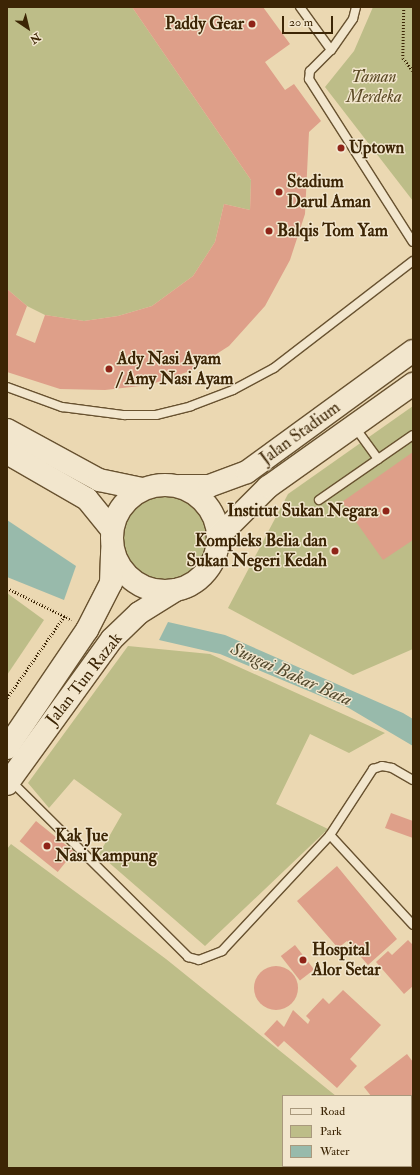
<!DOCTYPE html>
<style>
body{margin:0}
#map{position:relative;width:420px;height:1175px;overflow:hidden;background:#ebd8b2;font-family:"IM FELL Double Pica",serif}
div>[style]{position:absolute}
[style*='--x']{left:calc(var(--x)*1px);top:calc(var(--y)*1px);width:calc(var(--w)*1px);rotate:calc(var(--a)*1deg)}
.green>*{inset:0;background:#bdbd88}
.round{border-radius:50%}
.water>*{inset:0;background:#98baab}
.building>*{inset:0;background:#de9f89;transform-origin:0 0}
.path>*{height:2.5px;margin-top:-1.25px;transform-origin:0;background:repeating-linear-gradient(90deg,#3c2505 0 1px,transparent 0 3px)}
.roads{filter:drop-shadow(1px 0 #685230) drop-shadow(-1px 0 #685230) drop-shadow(0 1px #685230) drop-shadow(0 -1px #685230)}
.lane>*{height:8px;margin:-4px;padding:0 4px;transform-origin:4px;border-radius:4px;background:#f2e6cd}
.secondary>*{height:22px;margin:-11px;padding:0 11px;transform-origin:11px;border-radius:11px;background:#f2e6cd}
.secondary>.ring{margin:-11px;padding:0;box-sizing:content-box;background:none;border:22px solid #f2e6cd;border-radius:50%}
.dots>*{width:11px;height:11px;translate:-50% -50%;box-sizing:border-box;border:2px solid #f2e6cd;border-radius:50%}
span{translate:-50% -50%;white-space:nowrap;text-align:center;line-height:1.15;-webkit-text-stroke:3px #f2e6cd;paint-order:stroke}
.poi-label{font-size:17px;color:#3c2505;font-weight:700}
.right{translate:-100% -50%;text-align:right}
.left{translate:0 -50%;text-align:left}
.park-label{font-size:17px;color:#5c4b26;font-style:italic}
.street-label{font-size:17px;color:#3c2505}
.water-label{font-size:18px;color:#534a2e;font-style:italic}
.frame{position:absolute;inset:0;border:8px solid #3c2505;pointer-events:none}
.legend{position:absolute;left:282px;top:1095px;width:130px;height:72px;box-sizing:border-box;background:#f2e6cd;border:1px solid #a9997d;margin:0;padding:5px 7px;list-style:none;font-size:12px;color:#3c2505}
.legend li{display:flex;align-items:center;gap:8px;height:20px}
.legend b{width:20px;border:1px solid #a9997d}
.north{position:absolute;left:8px;top:8px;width:40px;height:40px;-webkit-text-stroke:3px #f2e6cd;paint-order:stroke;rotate:145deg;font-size:11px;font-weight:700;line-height:16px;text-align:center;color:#3c2505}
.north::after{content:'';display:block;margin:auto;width:14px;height:18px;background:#3c2505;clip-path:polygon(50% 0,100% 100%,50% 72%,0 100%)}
.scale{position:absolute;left:282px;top:16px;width:51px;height:18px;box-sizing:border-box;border:2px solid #3c2505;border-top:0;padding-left:5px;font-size:12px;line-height:14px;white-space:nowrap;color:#3c2505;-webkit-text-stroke:3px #f2e6cd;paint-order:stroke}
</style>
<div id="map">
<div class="green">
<div style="clip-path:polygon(7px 7px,132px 7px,251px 180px,250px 210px,224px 204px,215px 242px,193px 276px,152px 306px,118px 316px,84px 321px,45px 315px,27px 306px,7px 289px)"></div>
<div style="clip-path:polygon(373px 7px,413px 7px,413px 201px,325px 87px,354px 51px)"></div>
<div style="clip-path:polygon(413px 406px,413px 649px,353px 675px,228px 608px,288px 494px)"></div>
<div class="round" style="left:120px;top:493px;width:90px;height:90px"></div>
<div style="clip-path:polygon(7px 593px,44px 620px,7px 675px)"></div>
<div style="clip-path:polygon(128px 646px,210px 654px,385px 733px,349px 753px,310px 734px,276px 804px,328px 829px,205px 946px,99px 854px,122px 814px,74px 779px,49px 808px,28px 783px)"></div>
<div style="clip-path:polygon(11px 844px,166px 959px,336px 1096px,283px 1096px,283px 1166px,409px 1168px,7px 1168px,7px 849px)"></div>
</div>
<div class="water">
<div style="clip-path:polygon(7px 520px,76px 566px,64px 600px,7px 577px)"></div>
<div style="clip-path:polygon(168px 622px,225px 635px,403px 713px,413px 719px,413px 746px,347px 707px,220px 654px,159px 640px)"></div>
</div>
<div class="building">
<div style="clip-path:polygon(132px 7px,263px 7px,290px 44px,265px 62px,285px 90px,294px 84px,321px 121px,309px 132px,305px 214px,290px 260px,265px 306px,229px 346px,190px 371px,149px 385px,105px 390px,60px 389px,7px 372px,7px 289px,27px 306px,16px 335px,35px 343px,45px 315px,84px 321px,118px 316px,152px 306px,193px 276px,215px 242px,224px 204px,250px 210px,251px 180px)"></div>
<div style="clip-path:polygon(413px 452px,413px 540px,383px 560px,342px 502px)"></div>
<div style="clip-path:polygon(391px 813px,413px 821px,413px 838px,385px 828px)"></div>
<div style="left:36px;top:821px;width:49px;height:26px;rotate:39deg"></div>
<div style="clip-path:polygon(337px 866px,397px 939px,368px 965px,347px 941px,338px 948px,297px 901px)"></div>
<div style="clip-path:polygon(408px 940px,413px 945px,413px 986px,404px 994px,376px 962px,388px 951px,392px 955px)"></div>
<div style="left:295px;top:945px;width:31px;height:18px;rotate:52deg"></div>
<div class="round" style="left:254px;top:966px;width:44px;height:44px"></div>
<div style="clip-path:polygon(343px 990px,381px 1025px,350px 1059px,357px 1066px,337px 1088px,284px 1041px,278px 1047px,264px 1034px,277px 1020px,284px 1027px,293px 1010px,308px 1024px,310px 1020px,306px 1016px,323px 998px,329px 1004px)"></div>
<div style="clip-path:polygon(407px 1054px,413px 1062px,413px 1099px,371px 1096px,364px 1087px)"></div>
<div style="clip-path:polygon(413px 1106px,413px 1122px,411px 1120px)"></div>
</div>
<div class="path">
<div style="--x:404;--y:7;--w:51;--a:91.1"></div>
<div style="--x:403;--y:58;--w:16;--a:52"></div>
<div style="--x:7;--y:588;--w:72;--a:26.2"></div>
<div style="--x:7;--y:698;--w:101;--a:-55.1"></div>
</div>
<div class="roads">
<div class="lane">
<div style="--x:300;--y:7;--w:53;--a:54.2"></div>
<div style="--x:356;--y:7;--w:12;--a:104"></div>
<div style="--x:353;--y:19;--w:38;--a:125"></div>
<div style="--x:331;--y:50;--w:30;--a:135"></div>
<div style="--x:310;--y:71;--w:8;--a:97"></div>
<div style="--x:309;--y:79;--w:193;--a:57.5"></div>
<div style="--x:7;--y:387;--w:59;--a:20"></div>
<div style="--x:62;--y:407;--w:63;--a:7.4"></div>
<div style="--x:124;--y:415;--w:32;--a:0"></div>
<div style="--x:156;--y:415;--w:36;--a:-14"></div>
<div style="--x:191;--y:406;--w:45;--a:-20.9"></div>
<div style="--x:233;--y:390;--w:47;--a:-28.2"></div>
<div style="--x:274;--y:368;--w:175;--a:-37.6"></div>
<div style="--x:354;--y:426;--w:41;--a:54"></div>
<div style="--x:319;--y:500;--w:114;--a:-34.7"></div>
<div style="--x:11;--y:781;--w:250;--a:44.8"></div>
<div style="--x:188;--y:957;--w:11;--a:15"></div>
<div style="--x:199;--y:960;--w:25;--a:-21"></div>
<div style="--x:222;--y:951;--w:158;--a:-47"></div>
<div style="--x:330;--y:835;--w:79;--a:-56.9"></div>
<div style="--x:373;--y:769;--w:9;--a:-18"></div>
<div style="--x:382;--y:766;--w:10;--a:11"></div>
<div style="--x:392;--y:768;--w:24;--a:30"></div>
<div style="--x:330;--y:835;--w:122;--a:47.3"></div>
</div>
<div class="secondary">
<div style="--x:7;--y:430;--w:105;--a:28.5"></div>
<div style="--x:99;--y:480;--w:44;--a:11.8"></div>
<div style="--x:7;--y:453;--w:92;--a:29.9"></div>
<div style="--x:87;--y:499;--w:40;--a:51"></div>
<div class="ring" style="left:112px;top:485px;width:84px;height:84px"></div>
<div style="--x:180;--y:486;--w:29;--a:0"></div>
<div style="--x:209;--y:486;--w:40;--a:-20.2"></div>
<div style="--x:247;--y:472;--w:205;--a:-36.1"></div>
<div style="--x:218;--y:537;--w:71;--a:-45"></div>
<div style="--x:268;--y:487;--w:178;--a:-35.4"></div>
<div style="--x:7;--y:748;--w:143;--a:-55.9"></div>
<div style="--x:87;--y:630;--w:53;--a:-62.9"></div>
<div style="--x:111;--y:583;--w:33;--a:-88"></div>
<div style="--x:7;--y:784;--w:179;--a:-54.1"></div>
<div style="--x:112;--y:639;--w:37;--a:-44"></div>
<div style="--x:139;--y:613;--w:44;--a:-31.9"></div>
</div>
</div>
<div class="dots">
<div style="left:252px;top:24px;background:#8f2418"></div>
<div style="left:341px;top:148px;background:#8f2418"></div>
<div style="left:279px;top:192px;background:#8f2418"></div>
<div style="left:269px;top:231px;background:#8f2418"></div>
<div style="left:109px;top:369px;background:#8f2418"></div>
<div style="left:386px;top:511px;background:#8f2418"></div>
<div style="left:335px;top:551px;background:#8f2418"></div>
<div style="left:47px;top:846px;background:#8f2418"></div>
<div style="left:303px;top:960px;background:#8f2418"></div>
</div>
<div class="poi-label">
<span class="right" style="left:244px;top:24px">Paddy Gear</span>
<span class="left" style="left:349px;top:148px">Uptown</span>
<span class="left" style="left:287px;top:192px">Stadium<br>Darul Aman</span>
<span class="left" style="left:277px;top:231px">Balqis Tom Yam</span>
<span class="left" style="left:117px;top:369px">Ady Nasi Ayam<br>/ Amy Nasi Ayam</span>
<span class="right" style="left:378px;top:511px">Institut Sukan Negara</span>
<span class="right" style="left:327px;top:551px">Kompleks Belia dan<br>Sukan Negeri Kedah</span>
<span class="left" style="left:55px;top:846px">Kak Jue<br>Nasi Kampung</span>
<span class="left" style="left:312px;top:960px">Hospital<br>Alor Setar</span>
</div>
<div class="park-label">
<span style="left:374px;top:87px">Taman<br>Merdeka</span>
</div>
<div class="street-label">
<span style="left:300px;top:433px;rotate:-36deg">Jalan Stadium</span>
<span style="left:84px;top:679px;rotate:-52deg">Jalan Tun Razak</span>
</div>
<div class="water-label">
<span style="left:291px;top:675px;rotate:24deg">Sungai Bakar Bata</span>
</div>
<div class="frame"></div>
<ul class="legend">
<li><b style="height:5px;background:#f2e6cd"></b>Road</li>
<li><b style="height:11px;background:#bdbd88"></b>Park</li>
<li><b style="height:11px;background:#98baab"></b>Water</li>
</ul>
<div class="north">N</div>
<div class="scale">20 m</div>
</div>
